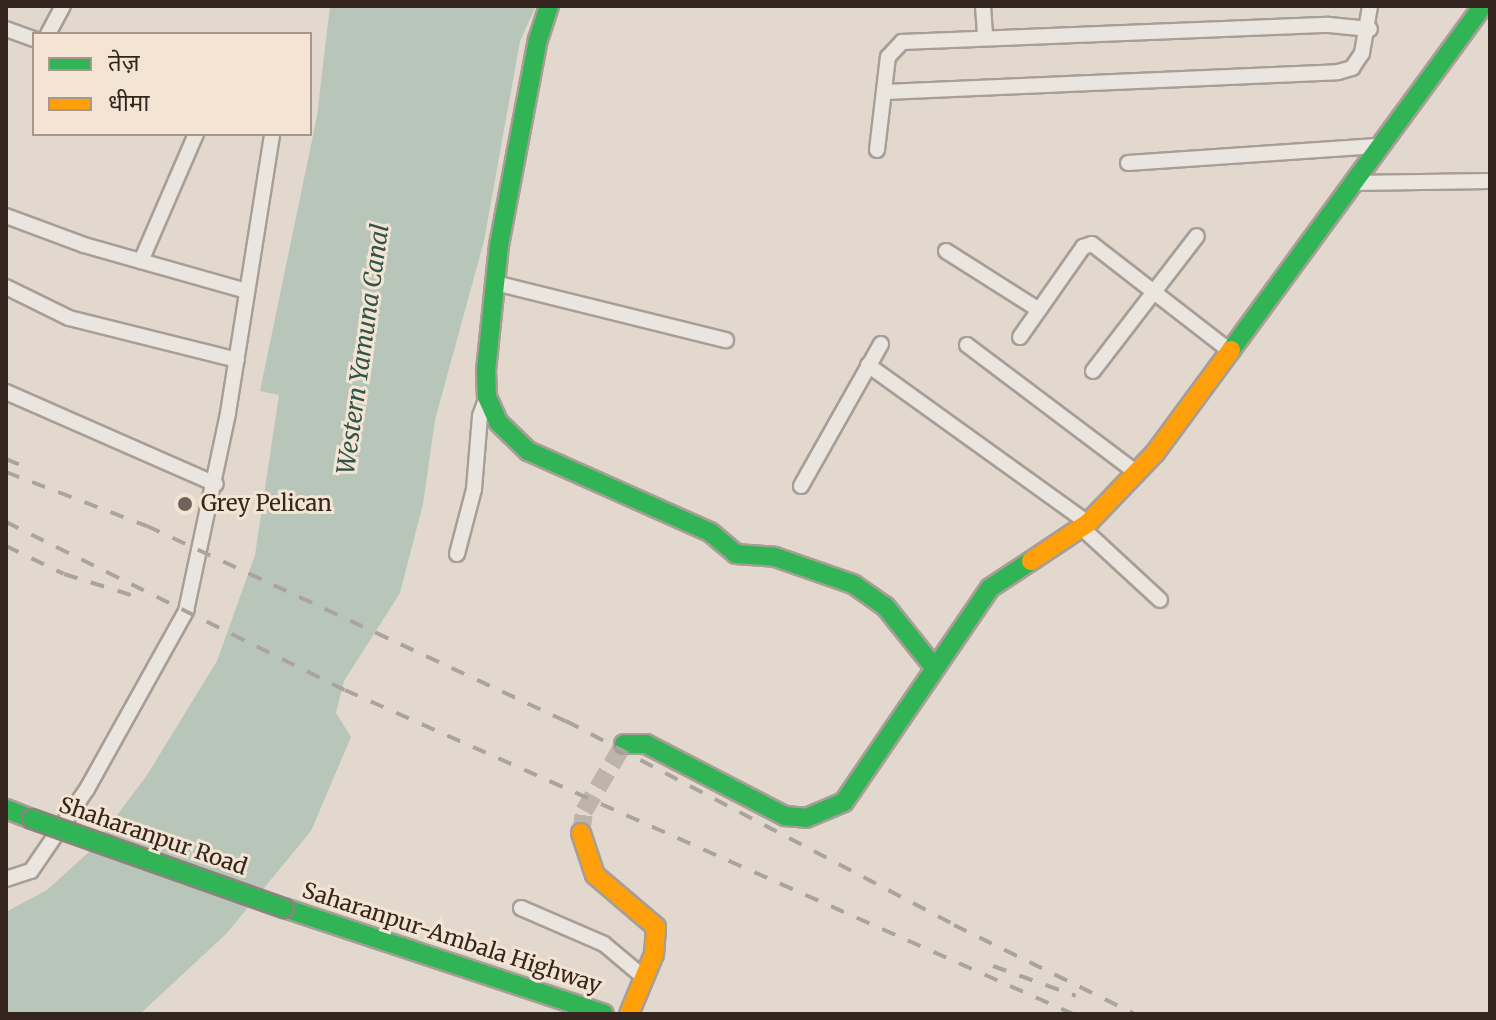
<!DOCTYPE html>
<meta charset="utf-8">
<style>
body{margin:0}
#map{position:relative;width:1496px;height:1020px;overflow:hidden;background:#e2d8cd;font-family:Merriweather,"Noto Sans Devanagari",serif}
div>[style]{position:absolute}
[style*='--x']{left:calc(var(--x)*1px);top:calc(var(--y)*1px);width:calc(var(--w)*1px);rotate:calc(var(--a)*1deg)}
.water>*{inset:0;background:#b8c6ba}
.secondary-tunnel>*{height:18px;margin-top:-9px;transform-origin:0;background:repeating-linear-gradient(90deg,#bfb4aa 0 18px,transparent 0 27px)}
.roads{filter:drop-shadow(2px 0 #a79e96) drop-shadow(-2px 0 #a79e96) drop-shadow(0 2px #a79e96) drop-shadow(0 -2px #a79e96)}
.street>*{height:14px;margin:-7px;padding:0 7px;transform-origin:7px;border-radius:7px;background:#eae5de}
.fast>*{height:18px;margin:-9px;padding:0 9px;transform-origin:9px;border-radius:9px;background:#30b455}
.slow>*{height:18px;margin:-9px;padding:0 9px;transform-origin:9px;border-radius:9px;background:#ff9f0a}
.rail>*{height:4px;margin-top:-2px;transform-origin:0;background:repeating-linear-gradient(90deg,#aaa39e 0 14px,transparent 0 28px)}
.bridges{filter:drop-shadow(2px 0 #8d837d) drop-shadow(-2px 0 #8d837d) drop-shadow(0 2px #8d837d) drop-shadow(0 -2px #8d837d)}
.fast-bridge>*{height:18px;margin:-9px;padding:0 9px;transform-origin:9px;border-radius:9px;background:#30b455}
.dots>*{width:22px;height:22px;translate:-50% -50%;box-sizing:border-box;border:4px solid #f3e4d3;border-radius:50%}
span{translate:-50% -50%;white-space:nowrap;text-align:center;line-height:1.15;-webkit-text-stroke:6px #f3e4d3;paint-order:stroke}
.poi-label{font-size:22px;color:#35251f}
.left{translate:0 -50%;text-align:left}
.street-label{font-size:22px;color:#35251f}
.water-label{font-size:24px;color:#2f544b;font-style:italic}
.frame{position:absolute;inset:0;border:8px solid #35251f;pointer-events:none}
.legend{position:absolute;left:32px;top:32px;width:280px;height:104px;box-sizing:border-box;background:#f3e4d3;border:2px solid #a7988b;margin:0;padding:10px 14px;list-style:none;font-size:24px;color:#35251f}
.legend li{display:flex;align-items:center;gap:16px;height:40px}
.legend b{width:40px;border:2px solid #a7988b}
</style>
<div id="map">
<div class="water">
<div style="clip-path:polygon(330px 6px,536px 6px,520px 41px,484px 241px,435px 420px,423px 504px,400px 593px,344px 681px,336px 713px,351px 737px,311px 831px,227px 933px,140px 1014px,6px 1014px,6px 912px,47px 890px,91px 850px,147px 775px,217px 661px,255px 555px,279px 395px,260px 391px,317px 116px)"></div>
</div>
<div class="secondary-tunnel">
<div style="--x:581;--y:833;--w:22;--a:-82"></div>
<div style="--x:584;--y:811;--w:78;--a:-59.2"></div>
</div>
<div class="roads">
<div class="street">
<div style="--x:983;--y:6;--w:31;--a:86"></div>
<div style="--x:6;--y:29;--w:30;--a:20"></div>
<div style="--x:48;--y:34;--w:32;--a:-62"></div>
<div style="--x:885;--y:92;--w:453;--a:-2.5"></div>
<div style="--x:1338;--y:72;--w:15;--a:-16"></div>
<div style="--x:1352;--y:68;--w:18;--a:-56"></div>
<div style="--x:1362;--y:53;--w:48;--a:-80.3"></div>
<div style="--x:877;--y:150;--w:94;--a:-83.3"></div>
<div style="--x:888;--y:57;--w:21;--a:-47"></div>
<div style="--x:902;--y:42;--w:427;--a:-2.3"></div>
<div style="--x:1329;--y:25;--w:41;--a:5.6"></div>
<div style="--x:1128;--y:163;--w:253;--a:-3.9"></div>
<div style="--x:1353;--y:183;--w:137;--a:-0.8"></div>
<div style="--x:6;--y:216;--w:83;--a:20.4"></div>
<div style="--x:84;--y:245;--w:169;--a:15.8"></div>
<div style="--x:946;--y:251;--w:110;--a:32.4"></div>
<div style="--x:141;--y:261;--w:138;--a:-66.6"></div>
<div style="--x:495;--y:283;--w:238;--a:13.9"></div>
<div style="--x:6;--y:287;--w:70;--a:26.2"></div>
<div style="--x:69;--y:318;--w:173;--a:14"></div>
<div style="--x:1020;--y:337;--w:110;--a:-55"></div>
<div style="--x:1083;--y:247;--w:9;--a:-18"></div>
<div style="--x:1092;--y:244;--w:175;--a:37.8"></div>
<div style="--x:967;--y:345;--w:213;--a:37"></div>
<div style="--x:868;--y:365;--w:271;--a:35.7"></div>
<div style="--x:1093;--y:371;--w:170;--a:-52.4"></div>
<div style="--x:6;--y:392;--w:229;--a:23.7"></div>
<div style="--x:801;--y:486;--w:163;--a:-60.6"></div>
<div style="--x:1082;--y:528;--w:106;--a:42.7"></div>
<div style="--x:457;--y:554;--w:67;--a:-75.3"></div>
<div style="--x:474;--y:489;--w:73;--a:-85.3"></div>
<div style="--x:480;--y:416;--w:20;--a:-70"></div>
<div style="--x:6;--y:879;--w:26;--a:-18"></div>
<div style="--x:31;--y:871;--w:99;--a:-55.7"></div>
<div style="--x:87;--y:789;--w:204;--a:-60.9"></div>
<div style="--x:186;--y:611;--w:202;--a:-78"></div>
<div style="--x:228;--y:413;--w:282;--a:-81"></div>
<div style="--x:521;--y:908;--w:90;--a:23.4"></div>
<div style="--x:604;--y:944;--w:48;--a:40"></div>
</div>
<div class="fast">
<div style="--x:549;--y:6;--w:35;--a:108"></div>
<div style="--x:538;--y:39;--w:210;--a:100.7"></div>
<div style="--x:499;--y:245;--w:126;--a:95.9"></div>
<div style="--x:486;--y:370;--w:27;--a:88"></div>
<div style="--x:487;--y:397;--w:27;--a:66"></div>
<div style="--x:498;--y:422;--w:42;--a:44"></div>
<div style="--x:528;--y:451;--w:199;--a:24"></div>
<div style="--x:710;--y:532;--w:34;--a:40"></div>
<div style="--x:736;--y:554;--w:39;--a:4"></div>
<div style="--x:775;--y:557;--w:83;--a:19.1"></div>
<div style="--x:853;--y:584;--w:39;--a:35"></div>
<div style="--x:885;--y:606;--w:77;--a:51.3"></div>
<div style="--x:1231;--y:350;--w:426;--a:-53.8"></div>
<div style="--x:624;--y:744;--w:22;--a:0"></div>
<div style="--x:646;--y:744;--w:157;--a:27.4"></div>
<div style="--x:785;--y:816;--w:21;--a:5"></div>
<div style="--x:806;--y:818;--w:41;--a:-22.8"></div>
<div style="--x:844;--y:802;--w:259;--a:-55.7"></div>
<div style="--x:990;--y:588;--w:49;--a:-33.4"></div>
<div style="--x:6;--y:809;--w:28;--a:21"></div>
<div style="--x:284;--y:908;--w:337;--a:18.3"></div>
</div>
<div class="slow">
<div style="--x:1031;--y:561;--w:69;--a:-33.7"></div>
<div style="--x:1088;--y:523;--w:97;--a:-46.3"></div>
<div style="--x:1155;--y:453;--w:128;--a:-53.6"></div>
<div style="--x:581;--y:833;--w:44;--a:71.6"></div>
<div style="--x:595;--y:875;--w:80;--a:40.4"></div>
<div style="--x:656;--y:927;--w:27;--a:94"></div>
<div style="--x:654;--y:954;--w:65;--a:112.6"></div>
</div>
</div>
<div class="rail">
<div style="--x:6;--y:459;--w:28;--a:23"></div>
<div style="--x:6;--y:472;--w:151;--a:21"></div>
<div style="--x:147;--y:526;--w:462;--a:25"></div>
<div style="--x:566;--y:721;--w:438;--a:27.7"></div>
<div style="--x:954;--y:925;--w:202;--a:26.2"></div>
<div style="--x:6;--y:522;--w:378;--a:26.4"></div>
<div style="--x:345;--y:690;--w:797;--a:23.99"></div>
<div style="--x:6;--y:546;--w:64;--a:25.8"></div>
<div style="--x:64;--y:574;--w:84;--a:17.4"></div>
<div style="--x:993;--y:966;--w:88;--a:19.9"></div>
</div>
<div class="bridges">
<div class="fast-bridge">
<div style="--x:32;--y:819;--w:267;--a:19.5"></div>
</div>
</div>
<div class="dots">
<div style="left:185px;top:504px;background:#72645c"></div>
</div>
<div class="poi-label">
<span class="left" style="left:201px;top:504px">Grey Pelican</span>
</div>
<div class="street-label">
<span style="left:153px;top:836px;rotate:19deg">Shaharanpur Road</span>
<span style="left:452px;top:938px;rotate:18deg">Saharanpur-Ambala Highway</span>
</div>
<div class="water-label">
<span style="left:363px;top:349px;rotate:-82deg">Western Yamuna Canal</span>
</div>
<div class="frame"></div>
<ul class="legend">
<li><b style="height:10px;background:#30b455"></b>तेज़</li>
<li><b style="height:10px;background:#ff9f0a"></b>धीमा</li>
</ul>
</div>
